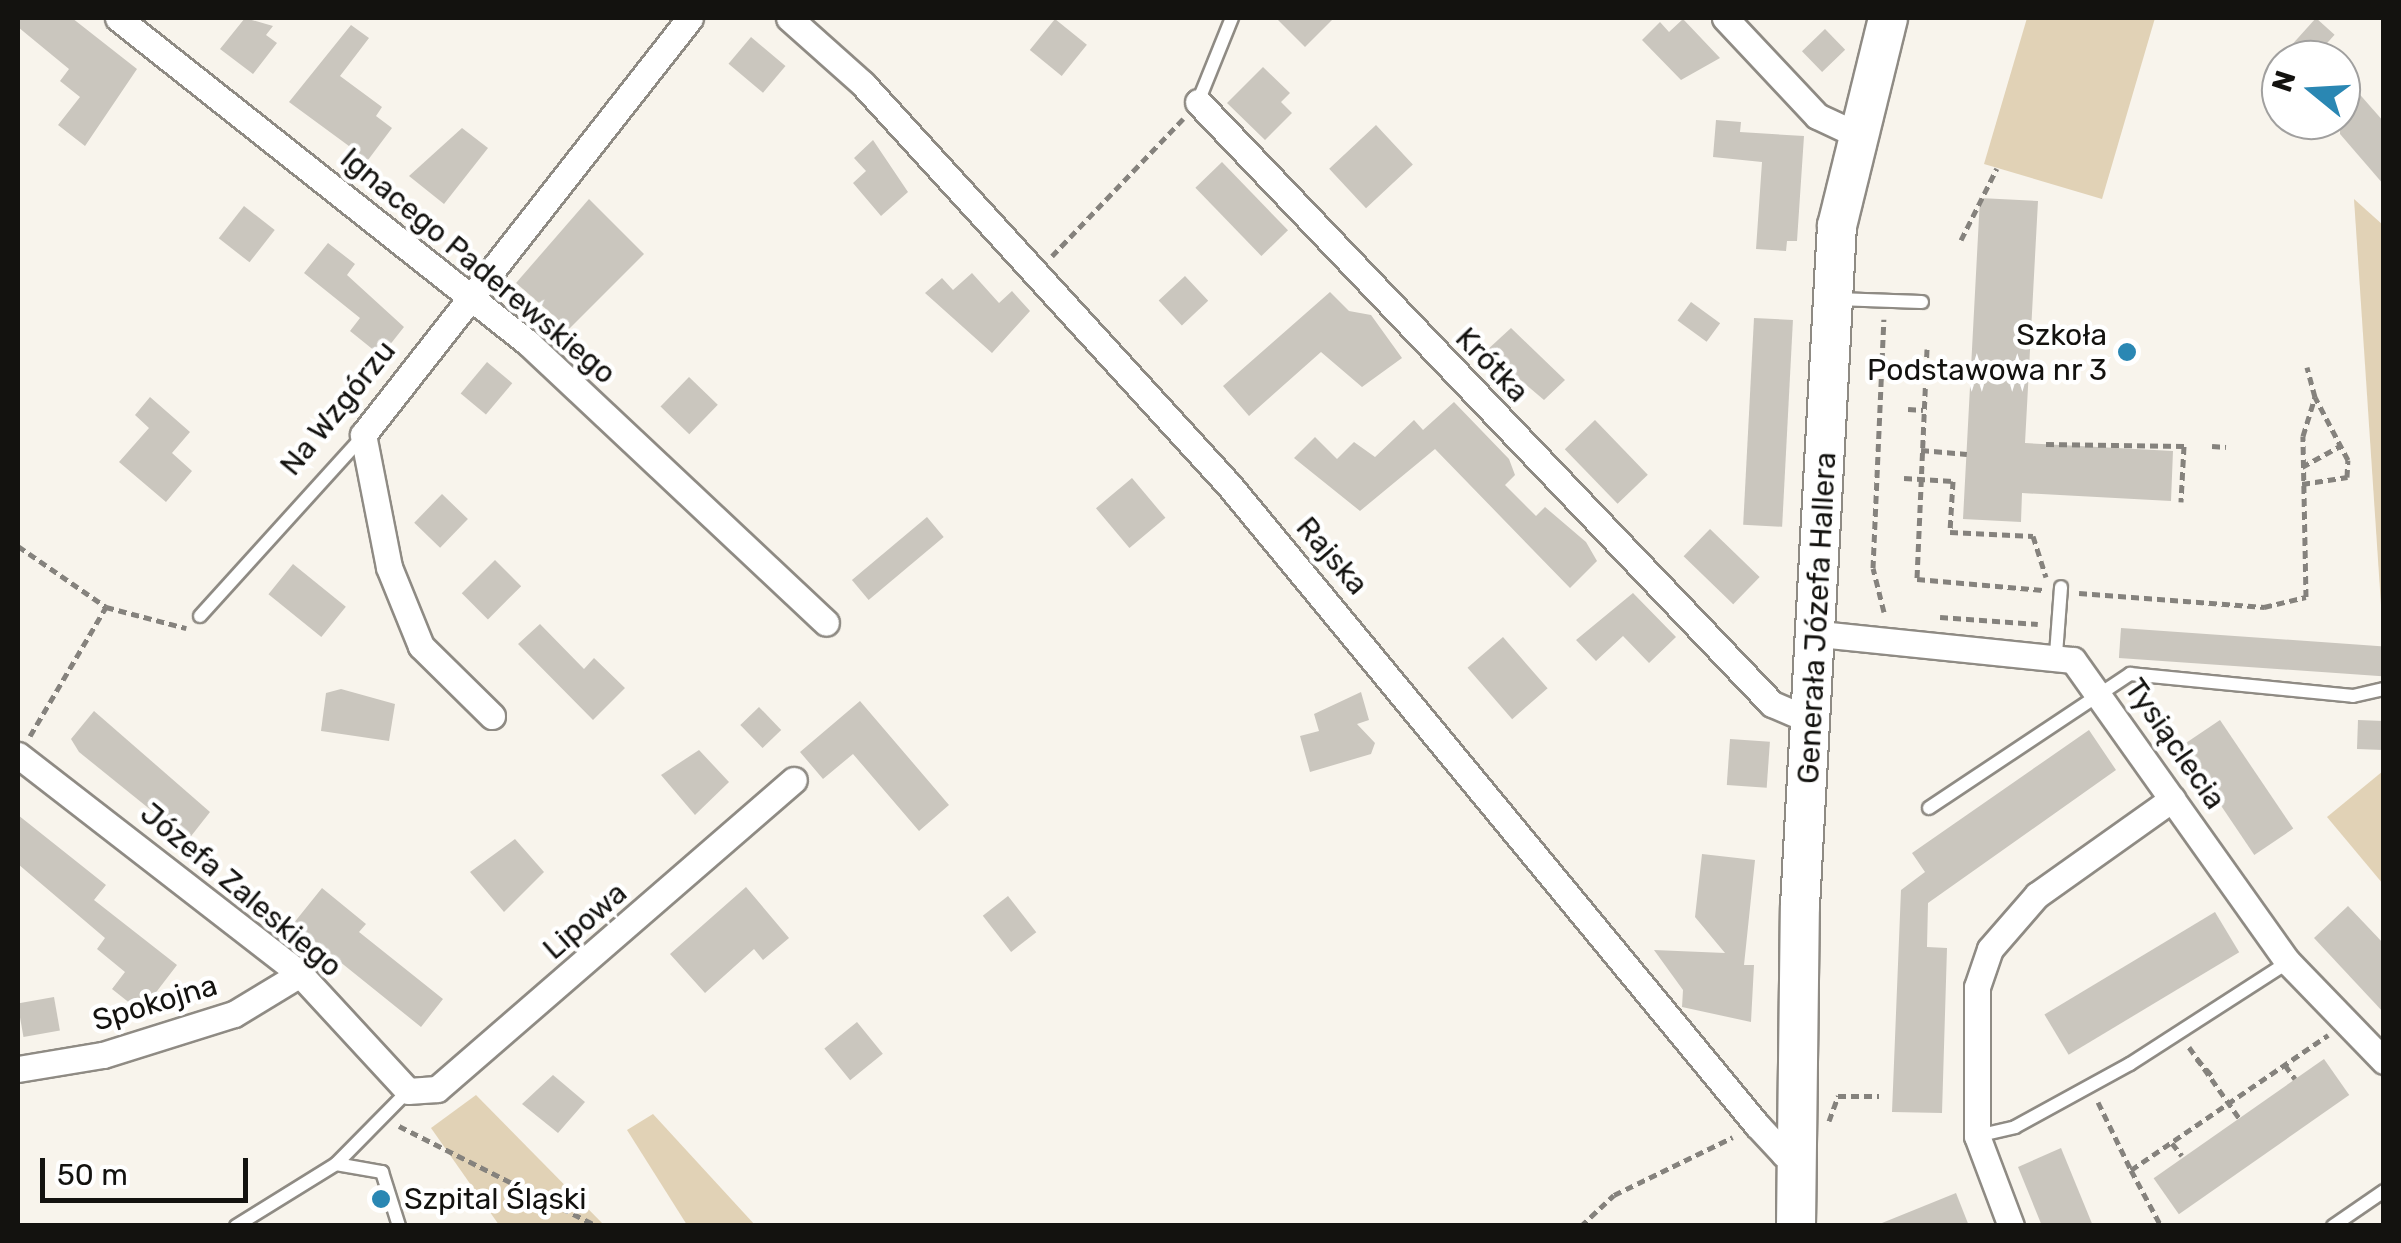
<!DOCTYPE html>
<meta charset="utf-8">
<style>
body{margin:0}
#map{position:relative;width:2401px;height:1243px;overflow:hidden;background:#f8f4ec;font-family:Rubik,sans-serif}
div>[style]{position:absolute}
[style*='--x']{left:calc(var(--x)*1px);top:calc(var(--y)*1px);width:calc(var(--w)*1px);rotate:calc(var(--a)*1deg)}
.green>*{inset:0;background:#e1d2b6}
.building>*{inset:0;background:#cac6be;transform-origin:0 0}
.path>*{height:5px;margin-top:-2.5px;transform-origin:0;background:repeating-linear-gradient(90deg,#85827d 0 8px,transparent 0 13px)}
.roads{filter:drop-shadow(2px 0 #8f8b84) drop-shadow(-2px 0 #8f8b84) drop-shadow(0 2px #8f8b84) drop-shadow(0 -2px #8f8b84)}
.lane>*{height:12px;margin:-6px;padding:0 6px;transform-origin:6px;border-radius:6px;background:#fff}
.street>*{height:25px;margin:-12.5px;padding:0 12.5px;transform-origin:12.5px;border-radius:12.5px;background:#fff}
.secondary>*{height:38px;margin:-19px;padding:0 19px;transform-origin:19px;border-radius:19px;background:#fff}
.dots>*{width:28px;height:28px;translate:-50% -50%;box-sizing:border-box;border:5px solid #fff;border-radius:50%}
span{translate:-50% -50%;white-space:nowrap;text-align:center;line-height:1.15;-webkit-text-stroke:9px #fff;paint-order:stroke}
.street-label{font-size:30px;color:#13120f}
.poi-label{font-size:30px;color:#13120f}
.right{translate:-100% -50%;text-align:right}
.left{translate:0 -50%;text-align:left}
.frame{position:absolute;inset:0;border:20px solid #13120f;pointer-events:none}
.north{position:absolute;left:2261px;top:40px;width:100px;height:100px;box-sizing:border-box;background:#fff;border:2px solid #a1a09f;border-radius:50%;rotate:288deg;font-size:28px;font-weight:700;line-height:40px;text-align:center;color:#13120f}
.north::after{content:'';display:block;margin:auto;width:35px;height:45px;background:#2a87b3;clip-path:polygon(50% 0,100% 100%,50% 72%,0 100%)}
.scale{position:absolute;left:40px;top:1158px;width:208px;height:45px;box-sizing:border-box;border:5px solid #13120f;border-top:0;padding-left:12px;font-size:30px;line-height:35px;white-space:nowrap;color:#13120f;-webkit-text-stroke:8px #fff;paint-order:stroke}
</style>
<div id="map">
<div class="green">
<div style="clip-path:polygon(2027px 18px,2155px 18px,2102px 199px,1984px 164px)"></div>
<div style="clip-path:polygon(2354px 199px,2383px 225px,2383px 635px)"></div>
<div style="clip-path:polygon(2383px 771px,2383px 884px,2327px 817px)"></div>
<div style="clip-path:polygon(476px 1095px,604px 1225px,499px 1225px,431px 1128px)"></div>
<div style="clip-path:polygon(653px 1114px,755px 1225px,687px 1225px,627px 1130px)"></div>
</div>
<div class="building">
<div style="clip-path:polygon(18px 18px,72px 18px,137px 69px,85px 146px,58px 125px,80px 97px,60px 81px,69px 69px,18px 27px)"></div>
<div style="clip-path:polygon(245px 18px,273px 26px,266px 35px,277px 43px,253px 74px,220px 49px)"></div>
<div style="clip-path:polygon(1276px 18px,1334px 18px,1305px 47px)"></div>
<div style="left:2316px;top:18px;width:25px;height:35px;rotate:42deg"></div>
<div style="left:1055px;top:19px;width:41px;height:40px;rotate:39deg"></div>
<div style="clip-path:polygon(1683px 19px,1720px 58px,1681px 80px,1642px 40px,1660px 22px,1669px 32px)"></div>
<div style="clip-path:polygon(351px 25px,369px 38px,340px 76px,382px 107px,376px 116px,392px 128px,368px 160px,289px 102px)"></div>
<div style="left:1825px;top:29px;width:29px;height:32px;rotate:46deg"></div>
<div style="left:751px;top:37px;width:45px;height:35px;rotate:40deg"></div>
<div style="clip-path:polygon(1263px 67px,1290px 93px,1281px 102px,1292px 113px,1265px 140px,1227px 103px)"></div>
<div style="clip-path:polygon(2341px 73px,2384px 122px,2384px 185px,2340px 134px)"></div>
<div style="clip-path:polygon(1716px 120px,1741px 122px,1740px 132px,1804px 136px,1797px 241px,1787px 241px,1786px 251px,1756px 249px,1762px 162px,1713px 157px)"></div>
<div style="left:1376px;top:125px;width:54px;height:64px;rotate:47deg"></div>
<div style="clip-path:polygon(462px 128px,488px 148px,444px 204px,409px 176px)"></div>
<div style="clip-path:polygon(873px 140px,908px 192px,881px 216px,853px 183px,866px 171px,854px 158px)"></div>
<div style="left:1222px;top:162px;width:95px;height:37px;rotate:46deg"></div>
<div style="clip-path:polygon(1980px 198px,2038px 201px,2025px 443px,2173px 451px,2171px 501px,2022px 493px,2021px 522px,1963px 519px)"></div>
<div style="clip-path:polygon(589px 199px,644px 254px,569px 329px,516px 283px)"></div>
<div style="left:244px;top:206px;width:39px;height:41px;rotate:38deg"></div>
<div style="clip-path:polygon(328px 243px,355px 264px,347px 275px,404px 327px,381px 356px,350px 331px,360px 318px,304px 273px)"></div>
<div style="clip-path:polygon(972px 273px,999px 303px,1012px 291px,1030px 311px,992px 353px,925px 293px,942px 278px,953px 290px)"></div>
<div style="left:1185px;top:276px;width:34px;height:36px;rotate:47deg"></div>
<div style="clip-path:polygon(1330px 292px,1349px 311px,1371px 315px,1402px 358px,1362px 387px,1321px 352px,1249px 416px,1223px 386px)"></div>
<div style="left:1691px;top:302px;width:36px;height:23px;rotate:36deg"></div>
<div style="left:1754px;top:318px;width:39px;height:207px;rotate:3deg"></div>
<div style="clip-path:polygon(1511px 328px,1565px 380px,1544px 400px,1486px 351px)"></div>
<div style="left:487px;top:362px;width:33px;height:41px;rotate:40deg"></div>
<div style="left:689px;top:377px;width:40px;height:41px;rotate:44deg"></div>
<div style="clip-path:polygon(150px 397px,190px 432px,172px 453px,192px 471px,166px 502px,119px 462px,149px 428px,135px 415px)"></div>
<div style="clip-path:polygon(1454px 402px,1509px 459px,1515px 475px,1505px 485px,1536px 516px,1545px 507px,1586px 542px,1597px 561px,1570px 588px,1435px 449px,1360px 511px,1294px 458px,1315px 437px,1337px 459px,1354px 442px,1375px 457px,1414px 420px,1423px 430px)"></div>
<div style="left:1595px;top:420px;width:76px;height:42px;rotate:46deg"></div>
<div style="left:1132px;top:478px;width:52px;height:47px;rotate:50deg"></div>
<div style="left:442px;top:494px;width:36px;height:40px;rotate:44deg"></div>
<div style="left:927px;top:517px;width:26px;height:98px;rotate:50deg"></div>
<div style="left:1710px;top:529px;width:69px;height:38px;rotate:44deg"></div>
<div style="left:495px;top:560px;width:37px;height:47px;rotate:45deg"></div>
<div style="left:293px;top:564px;width:68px;height:39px;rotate:39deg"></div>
<div style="clip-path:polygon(1633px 593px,1676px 637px,1649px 663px,1623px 636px,1596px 661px,1576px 640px)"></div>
<div style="clip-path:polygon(540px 624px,584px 669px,594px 658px,625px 688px,593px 720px,518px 644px)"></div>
<div style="left:2121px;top:628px;width:264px;height:30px;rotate:4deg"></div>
<div style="left:1503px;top:637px;width:68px;height:47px;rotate:49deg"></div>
<div style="clip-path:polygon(341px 689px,395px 704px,389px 741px,321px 731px,326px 693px)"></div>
<div style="clip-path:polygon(1361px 692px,1369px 720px,1357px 724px,1375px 743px,1371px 754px,1310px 772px,1300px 736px,1319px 731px,1314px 714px)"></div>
<div style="clip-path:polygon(860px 701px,949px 805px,919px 831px,853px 754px,823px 779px,800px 752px)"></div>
<div style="left:759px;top:707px;width:32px;height:26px;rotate:46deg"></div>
<div style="clip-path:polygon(94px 711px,210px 812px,188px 840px,79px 752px,71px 739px)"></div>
<div style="left:2220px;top:720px;width:131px;height:47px;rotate:56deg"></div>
<div style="left:2358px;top:720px;width:26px;height:29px;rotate:2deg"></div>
<div style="clip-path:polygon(2089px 730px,2116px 770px,1928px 903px,1927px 947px,1947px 948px,1942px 1113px,1892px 1112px,1901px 890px,1925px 872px,1912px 853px)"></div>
<div style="left:1730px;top:739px;width:40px;height:46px;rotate:4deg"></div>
<div style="clip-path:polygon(699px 750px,729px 782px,695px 815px,661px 775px)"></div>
<div style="clip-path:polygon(18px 815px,106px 885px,94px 900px,177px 965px,141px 1012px,112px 989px,125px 972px,97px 949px,105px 938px,18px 864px)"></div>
<div style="clip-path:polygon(515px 839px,544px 872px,504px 912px,470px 872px)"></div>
<div style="clip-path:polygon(1702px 854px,1755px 860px,1744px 965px,1754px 965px,1751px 1022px,1682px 1007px,1683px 990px,1654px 950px,1725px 953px,1695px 917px)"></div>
<div style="clip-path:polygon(746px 887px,789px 938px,763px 960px,754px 949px,705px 993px,670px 954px)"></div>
<div style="clip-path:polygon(322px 888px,366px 924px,359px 932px,443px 999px,421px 1027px,293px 924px)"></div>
<div style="left:1008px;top:896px;width:46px;height:32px;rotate:52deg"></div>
<div style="clip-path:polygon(2348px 906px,2384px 944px,2384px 1013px,2314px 938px)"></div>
<div style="left:2215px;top:912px;width:47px;height:199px;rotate:59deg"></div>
<div style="left:54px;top:997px;width:34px;height:37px;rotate:80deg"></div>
<div style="left:857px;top:1022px;width:41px;height:42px;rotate:51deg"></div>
<div style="left:2324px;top:1059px;width:44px;height:208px;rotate:55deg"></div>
<div style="clip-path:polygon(553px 1075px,585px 1102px,558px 1133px,522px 1104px)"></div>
<div style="clip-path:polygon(2061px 1148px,2093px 1226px,2042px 1226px,2018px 1167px)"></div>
<div style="clip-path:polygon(1956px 1193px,1969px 1226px,1877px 1226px,1877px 1225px)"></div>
</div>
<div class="path">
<div style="--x:1961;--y:240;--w:80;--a:-63.4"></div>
<div style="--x:1052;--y:256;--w:190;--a:-46.3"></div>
<div style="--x:1927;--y:349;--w:230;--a:92.5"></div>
<div style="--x:1917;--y:579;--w:126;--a:5"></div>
<div style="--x:1908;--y:409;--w:15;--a:4"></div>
<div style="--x:2046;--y:444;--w:138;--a:0.8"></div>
<div style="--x:2184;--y:446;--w:56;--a:93.1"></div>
<div style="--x:2212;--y:446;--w:14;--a:4"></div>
<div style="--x:1921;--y:450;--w:46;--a:5"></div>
<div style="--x:2302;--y:467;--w:43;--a:-28.9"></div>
<div style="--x:1904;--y:478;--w:49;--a:3.5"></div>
<div style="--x:1953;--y:481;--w:51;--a:93.4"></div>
<div style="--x:1950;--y:532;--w:83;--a:2.8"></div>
<div style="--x:2033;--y:536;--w:43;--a:72.4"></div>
<div style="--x:2302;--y:484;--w:46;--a:-8.8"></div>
<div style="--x:2347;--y:477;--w:17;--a:-87"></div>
<div style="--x:2348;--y:460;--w:71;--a:-117.6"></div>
<div style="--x:18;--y:546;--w:107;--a:34.7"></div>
<div style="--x:2079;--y:593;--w:186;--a:4.3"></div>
<div style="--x:2264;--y:607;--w:43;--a:-13.4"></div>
<div style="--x:2306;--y:597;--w:161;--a:-91.1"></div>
<div style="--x:2303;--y:436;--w:41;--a:-72.9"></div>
<div style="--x:2315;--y:397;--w:31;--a:-105"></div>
<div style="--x:1884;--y:612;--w:45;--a:-104"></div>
<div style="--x:1873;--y:568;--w:249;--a:-87.5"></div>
<div style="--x:1940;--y:617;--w:98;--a:4.1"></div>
<div style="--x:30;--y:736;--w:150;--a:-59.5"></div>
<div style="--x:106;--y:607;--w:83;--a:14.7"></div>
<div style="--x:2189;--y:1047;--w:87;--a:54.8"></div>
<div style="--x:2197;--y:1059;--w:24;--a:48"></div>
<div style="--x:2285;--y:1065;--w:17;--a:54"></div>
<div style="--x:2098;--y:1102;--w:76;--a:64.1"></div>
<div style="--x:2131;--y:1170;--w:239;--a:-34.4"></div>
<div style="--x:1829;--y:1121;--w:27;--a:-70"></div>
<div style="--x:1838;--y:1096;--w:41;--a:0"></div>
<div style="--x:399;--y:1126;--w:222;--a:26.8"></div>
<div style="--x:2172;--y:1143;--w:16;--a:52"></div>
<div style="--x:2131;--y:1170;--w:64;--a:61.8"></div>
<div style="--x:1581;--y:1226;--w:45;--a:-43.2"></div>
<div style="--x:1614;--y:1195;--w:132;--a:-26"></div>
</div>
<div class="roads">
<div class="lane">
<div style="--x:1198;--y:102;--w:91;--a:-68"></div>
<div style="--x:1836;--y:299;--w:86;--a:2"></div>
<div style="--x:200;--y:616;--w:243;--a:-47.8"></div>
<div style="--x:2056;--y:654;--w:67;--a:-85.7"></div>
<div style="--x:1929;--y:808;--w:242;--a:-33.7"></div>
<div style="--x:2130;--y:674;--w:224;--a:5.6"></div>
<div style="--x:2353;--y:696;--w:32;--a:-13"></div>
<div style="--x:1977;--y:1136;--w:39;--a:-13"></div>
<div style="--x:2015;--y:1127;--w:131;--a:-28.7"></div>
<div style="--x:2130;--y:1064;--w:188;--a:-32.8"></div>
<div style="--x:336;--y:1164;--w:47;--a:9.9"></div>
<div style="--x:382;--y:1172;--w:57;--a:72.5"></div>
<div style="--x:236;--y:1226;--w:118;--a:-31.8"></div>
<div style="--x:336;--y:1164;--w:103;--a:-45.4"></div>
<div style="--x:2333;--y:1226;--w:62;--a:-34.5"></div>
</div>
<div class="street">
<div style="--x:118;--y:18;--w:522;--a:38.39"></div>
<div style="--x:527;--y:342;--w:410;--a:43.2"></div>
<div style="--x:789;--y:18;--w:98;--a:41.7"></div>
<div style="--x:862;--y:83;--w:544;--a:47.61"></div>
<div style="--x:1229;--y:485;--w:830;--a:50.48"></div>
<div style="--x:1757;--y:1125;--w:40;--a:47"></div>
<div style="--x:1784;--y:1154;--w:14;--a:4"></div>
<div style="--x:1725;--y:18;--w:134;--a:46.8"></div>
<div style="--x:1817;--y:116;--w:40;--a:25"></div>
<div style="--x:1198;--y:102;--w:832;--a:46.36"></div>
<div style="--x:1772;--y:704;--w:46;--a:23.2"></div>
<div style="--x:1820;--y:634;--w:254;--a:5.9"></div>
<div style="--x:2073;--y:660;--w:371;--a:54.6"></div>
<div style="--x:2288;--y:962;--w:138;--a:45.9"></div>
<div style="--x:492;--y:716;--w:100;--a:-135.4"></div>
<div style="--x:421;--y:646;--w:85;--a:-112.1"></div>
<div style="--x:389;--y:567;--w:135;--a:-101.1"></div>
<div style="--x:363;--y:435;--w:530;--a:-51.9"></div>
<div style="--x:18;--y:755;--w:357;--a:37.8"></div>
<div style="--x:300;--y:974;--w:159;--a:47.3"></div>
<div style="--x:408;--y:1091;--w:29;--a:-4"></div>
<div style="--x:437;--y:1089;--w:472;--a:-40.9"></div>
<div style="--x:18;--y:1069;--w:86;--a:-9.4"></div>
<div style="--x:103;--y:1055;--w:137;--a:-17.4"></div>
<div style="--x:234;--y:1014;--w:77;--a:-31.2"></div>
<div style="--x:2011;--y:1226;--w:96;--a:-110.7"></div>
<div style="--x:1977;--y:1136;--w:149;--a:-90"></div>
<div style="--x:1977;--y:987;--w:40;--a:-71.1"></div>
<div style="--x:1990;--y:949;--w:72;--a:-49"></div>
<div style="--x:2037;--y:895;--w:166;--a:-35.4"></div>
</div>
<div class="secondary">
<div style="--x:1796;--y:1226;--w:320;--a:-89.3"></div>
<div style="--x:1800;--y:906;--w:681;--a:-86.89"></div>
<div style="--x:1837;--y:226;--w:214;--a:-76.2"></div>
</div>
</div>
<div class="dots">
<div style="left:2127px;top:352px;background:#2a87b3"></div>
<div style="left:381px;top:1199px;background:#2a87b3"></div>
</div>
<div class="street-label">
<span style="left:478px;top:266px;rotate:40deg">Ignacego Paderewskiego</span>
<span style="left:1492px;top:365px;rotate:46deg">Krótka</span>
<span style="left:338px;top:408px;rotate:-51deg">Na Wzgórzu</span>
<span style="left:1332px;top:556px;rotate:49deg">Rajska</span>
<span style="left:1817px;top:618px;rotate:-87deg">Generała Józefa Hallera</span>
<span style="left:2175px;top:744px;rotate:55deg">Tysiąclecia</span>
<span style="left:241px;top:890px;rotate:40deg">Józefa Zaleskiego</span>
<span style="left:585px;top:921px;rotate:-41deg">Lipowa</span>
<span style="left:155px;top:1003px;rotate:-17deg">Spokojna</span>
</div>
<div class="poi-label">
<span class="right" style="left:2107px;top:352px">Szkoła<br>Podstawowa nr 3</span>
<span class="left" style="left:404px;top:1199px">Szpital Śląski</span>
</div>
<div class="frame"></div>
<div class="north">N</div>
<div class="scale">50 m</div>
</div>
